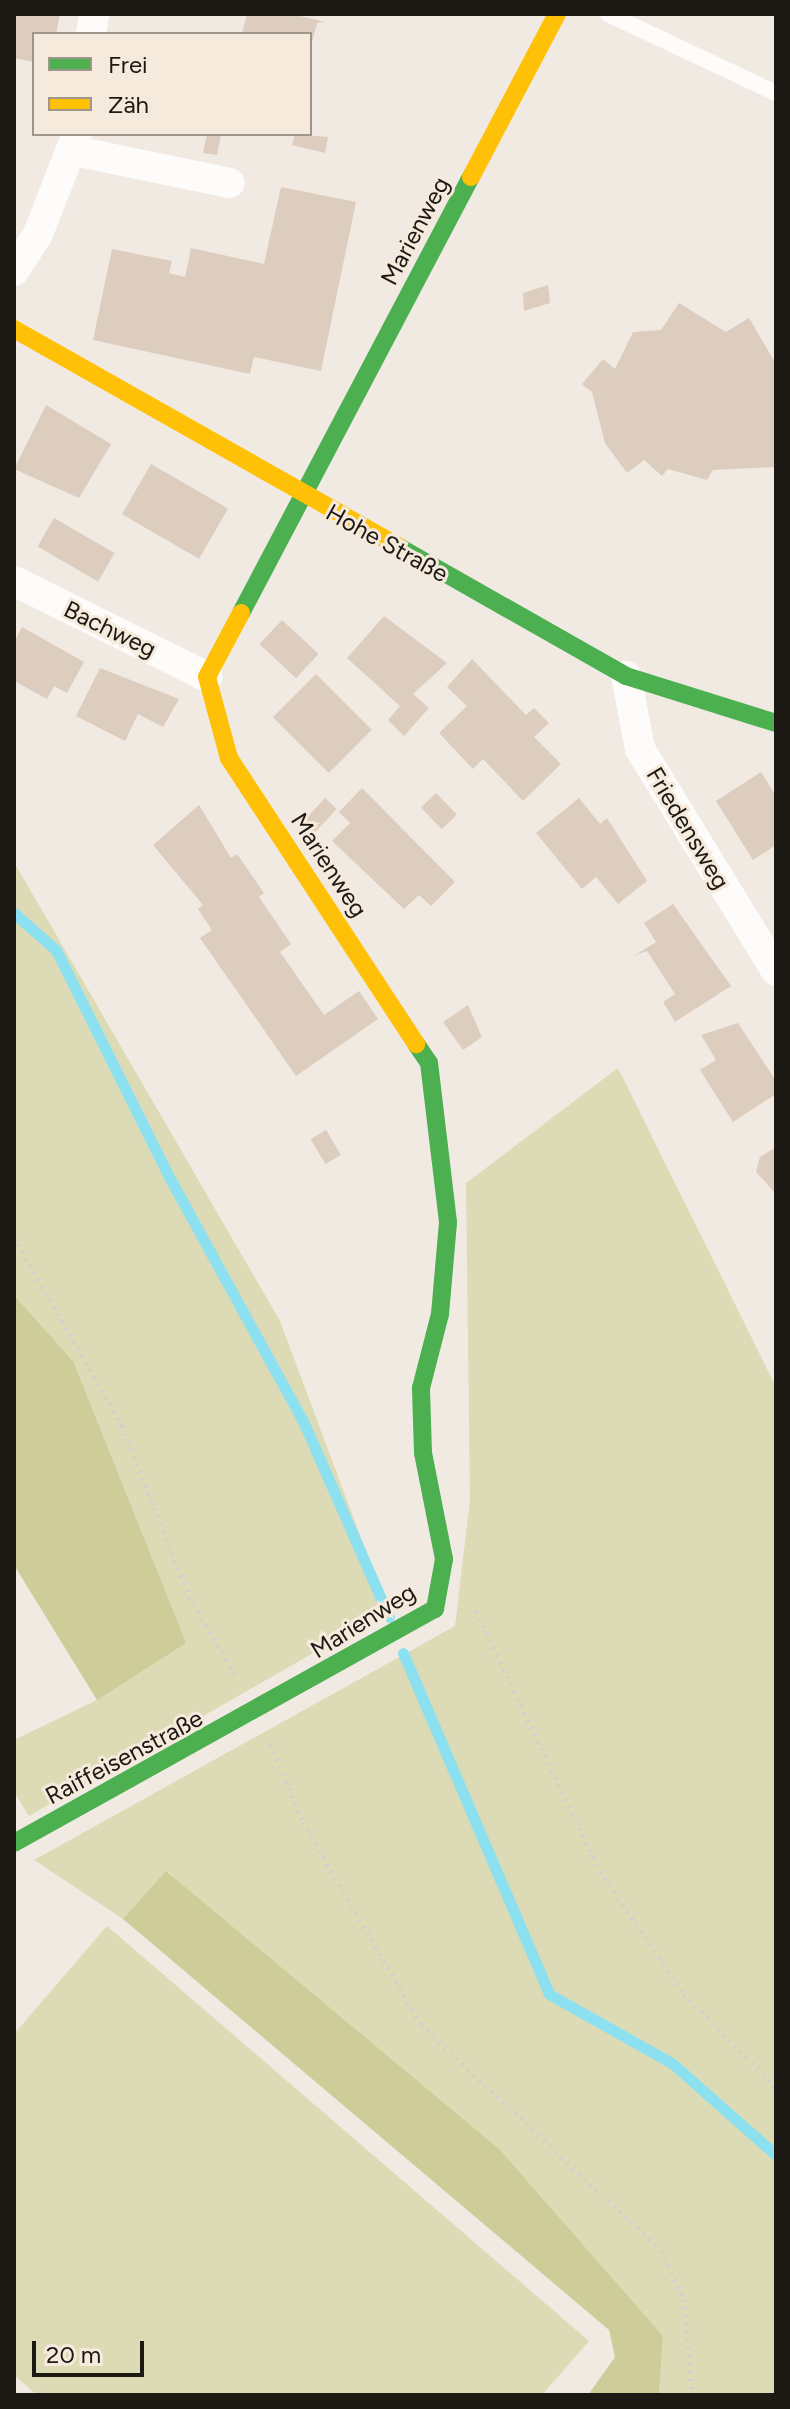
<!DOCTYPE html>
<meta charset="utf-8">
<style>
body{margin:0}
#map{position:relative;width:790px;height:2409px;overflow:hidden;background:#f0eae3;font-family:Figtree,sans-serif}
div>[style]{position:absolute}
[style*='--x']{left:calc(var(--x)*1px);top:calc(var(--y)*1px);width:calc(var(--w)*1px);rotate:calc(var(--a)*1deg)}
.green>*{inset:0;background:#dcdbb6}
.forest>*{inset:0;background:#cecd99}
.stream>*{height:11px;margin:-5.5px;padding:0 5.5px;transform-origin:5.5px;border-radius:5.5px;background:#8ce0ef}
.building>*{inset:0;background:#ddcdbe;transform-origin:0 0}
.path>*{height:5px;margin-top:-2.5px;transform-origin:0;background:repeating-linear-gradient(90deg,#d1d0cd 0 2px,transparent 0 8px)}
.lane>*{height:16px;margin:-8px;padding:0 8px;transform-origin:8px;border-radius:8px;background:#fdfcfb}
.street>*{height:30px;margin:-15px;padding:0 15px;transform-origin:15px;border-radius:15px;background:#fdfcfb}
.fast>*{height:18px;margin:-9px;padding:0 9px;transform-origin:9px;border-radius:9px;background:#4caf50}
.slow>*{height:18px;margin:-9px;padding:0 9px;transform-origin:9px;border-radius:9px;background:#ffc107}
span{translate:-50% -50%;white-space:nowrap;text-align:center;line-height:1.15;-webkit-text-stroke:6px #f6eadd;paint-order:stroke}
.street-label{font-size:24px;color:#1c1813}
.frame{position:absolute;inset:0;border:16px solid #1c1813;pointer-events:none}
.legend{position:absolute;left:32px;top:32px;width:280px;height:104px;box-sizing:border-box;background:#f6eadd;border:2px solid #9f968c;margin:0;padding:10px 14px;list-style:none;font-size:24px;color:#1c1813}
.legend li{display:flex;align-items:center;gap:16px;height:40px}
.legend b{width:40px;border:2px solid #9f968c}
.scale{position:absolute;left:32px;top:2341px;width:112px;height:36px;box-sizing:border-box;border:4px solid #1c1813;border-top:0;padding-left:10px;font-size:24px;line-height:28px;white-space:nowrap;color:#1c1813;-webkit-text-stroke:6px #f6eadd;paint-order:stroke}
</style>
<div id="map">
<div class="green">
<div style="clip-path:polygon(14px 862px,280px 1321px,388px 1610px,29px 1816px,14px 1792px,14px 1740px,97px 1700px,73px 1361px,14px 1295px)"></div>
<div style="clip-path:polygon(618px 1068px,776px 1387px,776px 2395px,659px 2395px,663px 2336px,167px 1871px,123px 1919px,34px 1860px,455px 1626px,470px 1500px,466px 1183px)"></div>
<div style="clip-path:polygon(107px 1926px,589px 2341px,542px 2395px,37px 2395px,14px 2375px,14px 2034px)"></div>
</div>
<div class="forest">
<div style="clip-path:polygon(14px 1295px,73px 1361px,186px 1643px,97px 1700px,14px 1565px)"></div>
<div style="clip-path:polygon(166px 1871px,499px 2149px,663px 2336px,659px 2395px,588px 2395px,615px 2357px,609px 2330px,123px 1919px)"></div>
</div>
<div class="stream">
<div style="--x:14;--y:913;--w:56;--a:41.4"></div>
<div style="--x:56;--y:950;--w:249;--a:63.5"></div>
<div style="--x:167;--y:1173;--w:283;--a:61.3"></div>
<div style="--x:303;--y:1421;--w:214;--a:66.3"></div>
<div style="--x:403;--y:1653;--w:371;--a:66.8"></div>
<div style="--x:549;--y:1994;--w:142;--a:29.4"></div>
<div style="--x:673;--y:2064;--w:137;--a:41.5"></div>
</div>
<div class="building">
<div style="clip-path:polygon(14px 14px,60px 14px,56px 34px,34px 34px,34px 62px,14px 58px)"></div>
<div style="clip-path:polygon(247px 14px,292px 14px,325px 22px,317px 23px,311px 46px,310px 34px,242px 34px)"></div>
<div style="clip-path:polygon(207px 134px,221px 134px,217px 155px,203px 153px)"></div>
<div style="clip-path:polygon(295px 134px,328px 137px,325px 153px,292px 145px)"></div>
<div style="clip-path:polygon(281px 187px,356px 202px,321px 371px,254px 357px,250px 374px,93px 340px,112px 249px,172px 261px,169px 273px,185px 277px,191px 248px,264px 264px)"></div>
<div style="clip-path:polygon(548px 285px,550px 303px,524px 311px,523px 293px)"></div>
<div style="clip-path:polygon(679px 303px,726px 332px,749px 318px,776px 364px,776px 467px,713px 470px,707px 480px,668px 469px,662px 476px,644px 460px,627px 473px,605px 443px,592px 392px,582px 384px,603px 359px,615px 369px,633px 332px,661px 330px)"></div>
<div style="clip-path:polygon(46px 405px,111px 444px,79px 498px,14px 469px)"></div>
<div style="left:151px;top:464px;width:89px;height:58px;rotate:30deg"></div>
<div style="left:54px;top:518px;width:70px;height:33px;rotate:30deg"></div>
<div style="clip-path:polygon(384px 616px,447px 663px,413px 694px,429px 708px,404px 736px,388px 720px,400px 706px,347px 658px)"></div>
<div style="left:282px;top:620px;width:50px;height:33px;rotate:43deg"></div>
<div style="clip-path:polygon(22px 627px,84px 662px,67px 693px,54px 686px,47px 699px,14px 681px,14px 643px)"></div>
<div style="clip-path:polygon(472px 659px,526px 715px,534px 708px,549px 723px,534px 737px,561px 764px,523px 801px,483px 759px,473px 769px,439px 733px,467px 706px,447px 687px)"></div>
<div style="clip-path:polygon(100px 668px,179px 699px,163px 727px,138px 714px,125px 741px,76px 716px)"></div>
<div style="left:316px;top:674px;width:79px;height:61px;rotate:45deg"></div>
<div style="clip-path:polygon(761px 772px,776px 796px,776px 845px,753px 860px,716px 801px)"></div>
<div style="clip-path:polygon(362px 788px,455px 882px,431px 906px,419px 895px,404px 909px,332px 841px,350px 823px,339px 812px)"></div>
<div style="left:436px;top:793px;width:30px;height:21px;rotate:46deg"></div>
<div style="left:325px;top:798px;width:16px;height:33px;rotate:43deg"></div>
<div style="clip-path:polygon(579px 798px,600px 824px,607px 818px,647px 881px,618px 904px,596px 877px,582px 889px,536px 833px)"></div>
<div style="clip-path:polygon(199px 805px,231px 858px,237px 854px,264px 893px,259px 897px,291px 944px,280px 952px,324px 1015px,359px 991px,378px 1019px,296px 1076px,200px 938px,212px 930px,198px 909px,203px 905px,153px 845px)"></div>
<div style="clip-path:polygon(673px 904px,731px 986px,675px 1022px,663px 1002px,675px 994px,647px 951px,634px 956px,656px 942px,644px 923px)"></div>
<div style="clip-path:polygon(468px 1005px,482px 1037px,463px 1050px,443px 1022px)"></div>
<div style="clip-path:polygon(738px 1023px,776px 1081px,776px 1094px,733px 1122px,700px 1070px,716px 1060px,701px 1035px)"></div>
<div style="left:326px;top:1130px;width:29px;height:18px;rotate:59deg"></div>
<div style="clip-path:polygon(776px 1147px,776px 1194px,756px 1172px,760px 1157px)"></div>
</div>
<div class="path">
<div style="--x:14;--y:1237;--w:218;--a:60.3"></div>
<div style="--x:122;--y:1426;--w:184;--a:68.6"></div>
<div style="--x:189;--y:1597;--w:90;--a:59.1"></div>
<div style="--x:476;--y:1611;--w:288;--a:64.5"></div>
<div style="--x:600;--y:1871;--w:149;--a:55.7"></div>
<div style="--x:684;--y:1994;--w:132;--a:45.6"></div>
<div style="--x:270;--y:1744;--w:85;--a:67.1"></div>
<div style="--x:303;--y:1822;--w:235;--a:59.8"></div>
<div style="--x:421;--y:2025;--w:329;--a:43.2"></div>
<div style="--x:661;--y:2250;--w:54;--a:64.9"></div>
<div style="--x:684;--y:2299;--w:96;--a:85.2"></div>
</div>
<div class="lane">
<div style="--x:608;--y:14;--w:186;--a:25.2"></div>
</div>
<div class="street">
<div style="--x:91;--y:34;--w:20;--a:-81"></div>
<div style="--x:75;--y:151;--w:158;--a:11.7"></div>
<div style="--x:14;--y:271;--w:44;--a:-57"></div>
<div style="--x:38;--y:234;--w:107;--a:-68.7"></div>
<div style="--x:14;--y:581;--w:216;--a:26.4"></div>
<div style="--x:626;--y:676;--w:74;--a:79.1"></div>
<div style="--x:640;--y:749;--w:260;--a:58.5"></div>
</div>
<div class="fast">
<div style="--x:399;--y:547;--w:261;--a:29.6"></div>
<div style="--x:626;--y:676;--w:157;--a:17.4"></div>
<div style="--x:241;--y:613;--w:493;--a:-62.2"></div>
<div style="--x:14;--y:1843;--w:482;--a:-29.1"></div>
<div style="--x:435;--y:1609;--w:51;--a:-79.8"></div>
<div style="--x:444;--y:1559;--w:108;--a:-101.2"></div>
<div style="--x:423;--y:1453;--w:65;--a:-91.8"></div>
<div style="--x:421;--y:1388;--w:76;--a:-75.6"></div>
<div style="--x:440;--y:1314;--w:92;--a:-85"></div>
<div style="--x:448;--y:1222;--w:160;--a:-96.8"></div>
<div style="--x:429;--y:1063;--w:23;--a:-124"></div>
</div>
<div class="slow">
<div style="--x:471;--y:177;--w:184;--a:-62.2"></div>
<div style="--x:14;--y:329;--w:442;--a:29.5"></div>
<div style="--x:241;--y:613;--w:72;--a:118"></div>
<div style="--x:207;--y:677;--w:84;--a:74.8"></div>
<div style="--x:229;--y:758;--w:342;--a:56.8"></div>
</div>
<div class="street-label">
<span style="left:415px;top:231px;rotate:-62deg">Marienweg</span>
<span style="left:387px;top:543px;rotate:29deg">Hohe Straße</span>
<span style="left:110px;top:629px;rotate:26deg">Bachweg</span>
<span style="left:688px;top:828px;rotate:59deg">Friedensweg</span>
<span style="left:329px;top:865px;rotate:57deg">Marienweg</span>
<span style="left:363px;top:1621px;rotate:-32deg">Marienweg</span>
<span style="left:124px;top:1757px;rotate:-28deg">Raiffeisenstraße</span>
</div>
<div class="frame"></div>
<ul class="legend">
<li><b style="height:10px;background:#4caf50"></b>Frei</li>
<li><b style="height:10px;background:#ffc107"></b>Zäh</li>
</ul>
<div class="scale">20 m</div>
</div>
